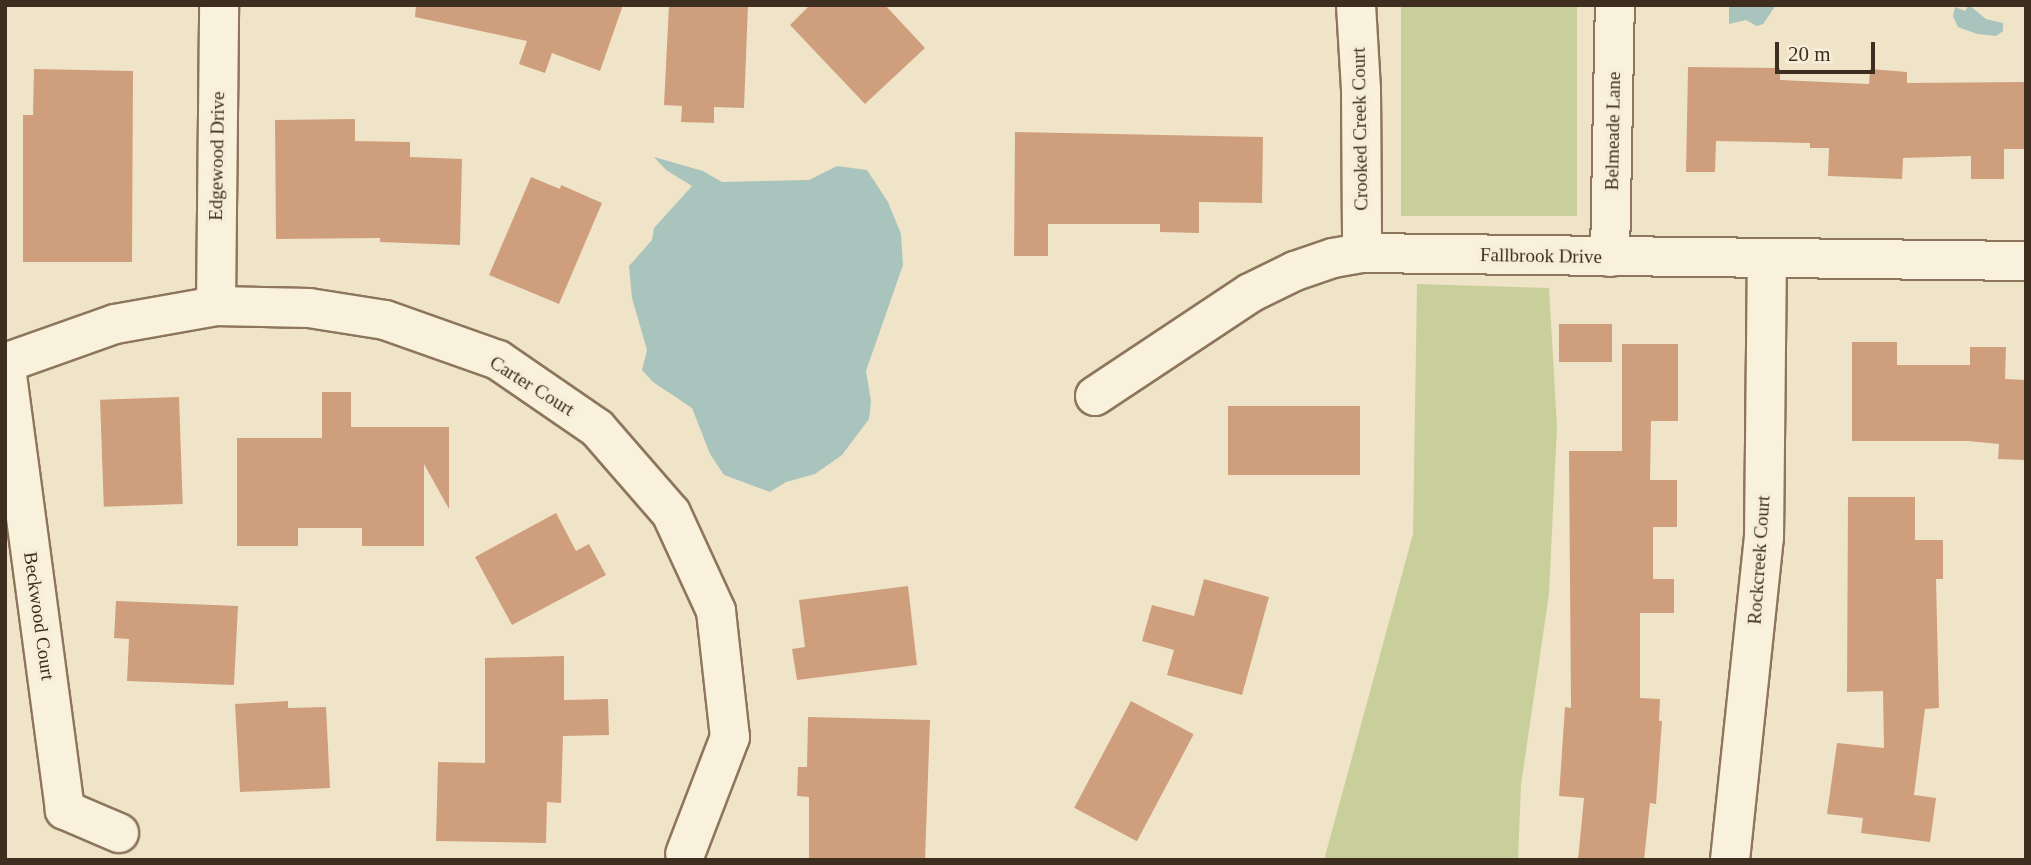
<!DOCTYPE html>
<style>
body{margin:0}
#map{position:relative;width:2031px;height:865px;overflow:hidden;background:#f0e4c8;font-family:Georgia,serif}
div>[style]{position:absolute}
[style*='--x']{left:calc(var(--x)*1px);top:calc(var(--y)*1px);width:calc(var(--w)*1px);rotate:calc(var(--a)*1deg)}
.green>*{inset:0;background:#c9cf9b;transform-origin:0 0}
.water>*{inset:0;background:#a9c4bc}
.building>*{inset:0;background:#cf9f7d;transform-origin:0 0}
.roads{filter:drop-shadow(2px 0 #8d765c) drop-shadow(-2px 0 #8d765c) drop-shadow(0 2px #8d765c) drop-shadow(0 -2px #8d765c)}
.minor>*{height:38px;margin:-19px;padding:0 19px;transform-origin:19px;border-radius:19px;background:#faf1dc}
span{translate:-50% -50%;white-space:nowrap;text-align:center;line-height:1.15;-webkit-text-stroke:7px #f7eed8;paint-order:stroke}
.street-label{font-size:19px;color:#3d2e20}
.frame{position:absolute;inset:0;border:7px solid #3d2e20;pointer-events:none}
.scale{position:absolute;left:1775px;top:42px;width:100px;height:32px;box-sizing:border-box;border:4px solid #3d2e20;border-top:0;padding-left:9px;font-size:21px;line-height:24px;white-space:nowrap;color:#3d2e20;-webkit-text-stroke:5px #f7eed8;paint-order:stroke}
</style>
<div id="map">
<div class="green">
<div style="left:1401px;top:5px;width:176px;height:211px"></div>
<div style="clip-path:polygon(1417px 284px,1549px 288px,1557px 427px,1549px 594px,1521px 785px,1518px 860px,1324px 860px,1413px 534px)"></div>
</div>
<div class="water">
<div style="clip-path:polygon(1729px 5px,1776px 5px,1763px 24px,1757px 26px,1746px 20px,1729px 24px)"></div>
<div style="clip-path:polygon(1969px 5px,1986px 19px,2003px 23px,2003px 31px,1996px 36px,1977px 34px,1958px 27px,1953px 16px,1955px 7px,1965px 11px)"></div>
<div style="clip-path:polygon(654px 157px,703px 171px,722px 182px,809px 180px,837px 166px,867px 170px,888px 202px,901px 234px,903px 265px,866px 371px,871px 401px,869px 419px,842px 455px,815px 474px,786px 482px,770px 492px,724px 475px,710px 454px,692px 408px,653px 382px,642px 370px,647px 350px,632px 298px,629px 266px,652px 240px,654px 228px,692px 186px,666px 170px)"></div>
</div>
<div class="building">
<div style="clip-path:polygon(416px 5px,623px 5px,600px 71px,552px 53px,545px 73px,519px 64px,527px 41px,415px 17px)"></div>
<div style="clip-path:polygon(669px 5px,748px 5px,744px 108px,714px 107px,714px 123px,681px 122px,682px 106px,664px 105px)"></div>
<div style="clip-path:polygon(810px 5px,885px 5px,925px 48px,865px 104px,790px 25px)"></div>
<div style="clip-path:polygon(1688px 67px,1780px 68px,1780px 80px,1869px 84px,1870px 69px,1907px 72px,1907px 83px,2024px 82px,2025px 149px,2004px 149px,2004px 179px,1971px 179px,1971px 156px,1903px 158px,1902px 179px,1828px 176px,1829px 148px,1810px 148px,1810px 143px,1716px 141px,1715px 172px,1686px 172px)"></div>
<div style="clip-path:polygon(34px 69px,133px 71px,132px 262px,23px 262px,23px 115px,33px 115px)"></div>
<div style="clip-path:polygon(355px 119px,355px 141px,410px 142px,410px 157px,462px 159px,460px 245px,380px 242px,380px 238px,276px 239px,275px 120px)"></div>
<div style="clip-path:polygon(1015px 132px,1263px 137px,1262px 203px,1199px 202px,1199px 233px,1160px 232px,1160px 224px,1048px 224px,1048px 256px,1014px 256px)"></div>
<div style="clip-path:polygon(531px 177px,560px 189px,561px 185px,602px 203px,559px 304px,489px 275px)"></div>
<div style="left:1559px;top:324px;width:53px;height:38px"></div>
<div style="clip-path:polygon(1852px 342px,1897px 342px,1897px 365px,1970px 365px,1970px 347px,2006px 347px,2005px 379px,2026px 380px,2026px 460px,1998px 459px,1999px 444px,1968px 441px,1852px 441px)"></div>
<div style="clip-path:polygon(1622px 344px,1678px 344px,1678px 421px,1651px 421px,1650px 480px,1677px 480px,1677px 527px,1653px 527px,1653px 579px,1674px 579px,1674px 613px,1640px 613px,1640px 698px,1660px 699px,1659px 721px,1662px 721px,1656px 804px,1650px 803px,1644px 860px,1578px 860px,1584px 798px,1559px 796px,1565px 707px,1571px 708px,1569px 451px,1622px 451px)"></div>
<div style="clip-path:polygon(322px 392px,351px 392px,351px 427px,449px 427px,449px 509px,424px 464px,424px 546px,362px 546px,362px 528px,298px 528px,298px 546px,237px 546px,237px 438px,322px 438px)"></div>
<div style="left:179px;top:397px;width:107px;height:79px;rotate:88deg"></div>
<div style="left:1228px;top:406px;width:132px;height:69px"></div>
<div style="clip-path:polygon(1848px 497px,1915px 497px,1915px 540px,1943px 540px,1943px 579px,1936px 579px,1939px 708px,1925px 709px,1914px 795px,1936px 798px,1930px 842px,1861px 833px,1863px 818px,1827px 814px,1837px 743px,1884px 748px,1883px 691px,1847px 692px)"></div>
<div style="clip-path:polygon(556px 513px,576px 551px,589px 544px,606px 575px,512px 625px,475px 557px)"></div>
<div style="clip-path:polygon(1204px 579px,1269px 597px,1242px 695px,1167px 675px,1174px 650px,1142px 641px,1152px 605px,1194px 616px)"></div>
<div style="clip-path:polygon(908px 586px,917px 665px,797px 680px,792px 649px,805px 647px,799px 600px)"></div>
<div style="clip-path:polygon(116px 601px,238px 606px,234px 685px,127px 681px,129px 639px,114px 638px)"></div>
<div style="clip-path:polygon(564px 656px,564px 700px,608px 699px,609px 735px,563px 736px,561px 803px,547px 802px,546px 843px,436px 841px,438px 762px,485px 763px,485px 658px)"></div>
<div style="clip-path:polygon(288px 701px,288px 708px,326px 707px,330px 788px,240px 792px,235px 704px)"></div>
<div style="left:1131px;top:701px;width:71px;height:121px;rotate:28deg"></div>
<div style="clip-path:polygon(808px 717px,930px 720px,925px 860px,809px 860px,809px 797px,797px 796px,798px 767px,807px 767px)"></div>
</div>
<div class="roads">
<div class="minor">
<div style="--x:1356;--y:5;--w:85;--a:86.6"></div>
<div style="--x:1361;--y:90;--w:163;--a:89.6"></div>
<div style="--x:1610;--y:257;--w:252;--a:-88.9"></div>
<div style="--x:216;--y:306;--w:301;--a:-89.4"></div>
<div style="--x:1095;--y:396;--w:186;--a:-33.6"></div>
<div style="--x:1250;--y:293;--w:50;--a:-26.1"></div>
<div style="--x:1295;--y:271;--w:40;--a:-18.9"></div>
<div style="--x:1333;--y:258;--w:29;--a:-10"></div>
<div style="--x:1362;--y:253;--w:664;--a:0.69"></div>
<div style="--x:119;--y:833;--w:59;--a:-156.9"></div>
<div style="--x:65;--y:810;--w:451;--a:-97.6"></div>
<div style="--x:5;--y:363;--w:117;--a:-19.5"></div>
<div style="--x:115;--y:324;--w:103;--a:-10.1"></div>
<div style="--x:216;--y:306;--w:93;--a:1.2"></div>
<div style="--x:309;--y:308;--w:77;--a:9"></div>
<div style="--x:385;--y:320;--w:120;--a:19.5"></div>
<div style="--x:498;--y:360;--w:120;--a:34.5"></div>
<div style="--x:597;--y:428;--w:113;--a:49"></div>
<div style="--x:671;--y:513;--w:108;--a:65.3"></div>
<div style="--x:716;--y:611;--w:127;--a:83.7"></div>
<div style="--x:730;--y:737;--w:125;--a:111"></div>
<div style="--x:1730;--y:860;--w:324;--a:-84"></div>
<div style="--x:1764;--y:538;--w:280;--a:-89.4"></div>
</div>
</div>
<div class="street-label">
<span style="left:1360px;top:129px;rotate:-91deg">Crooked Creek Court</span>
<span style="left:1613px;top:131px;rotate:-89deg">Belmeade Lane</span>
<span style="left:217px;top:156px;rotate:-89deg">Edgewood Drive</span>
<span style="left:1541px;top:256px;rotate:1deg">Fallbrook Drive</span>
<span style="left:532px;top:386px;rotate:32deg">Carter Court</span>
<span style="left:1759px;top:560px;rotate:-86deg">Rockcreek Court</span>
<span style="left:39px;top:616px;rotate:82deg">Beckwood Court</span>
</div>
<div class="frame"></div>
<div class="scale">20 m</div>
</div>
